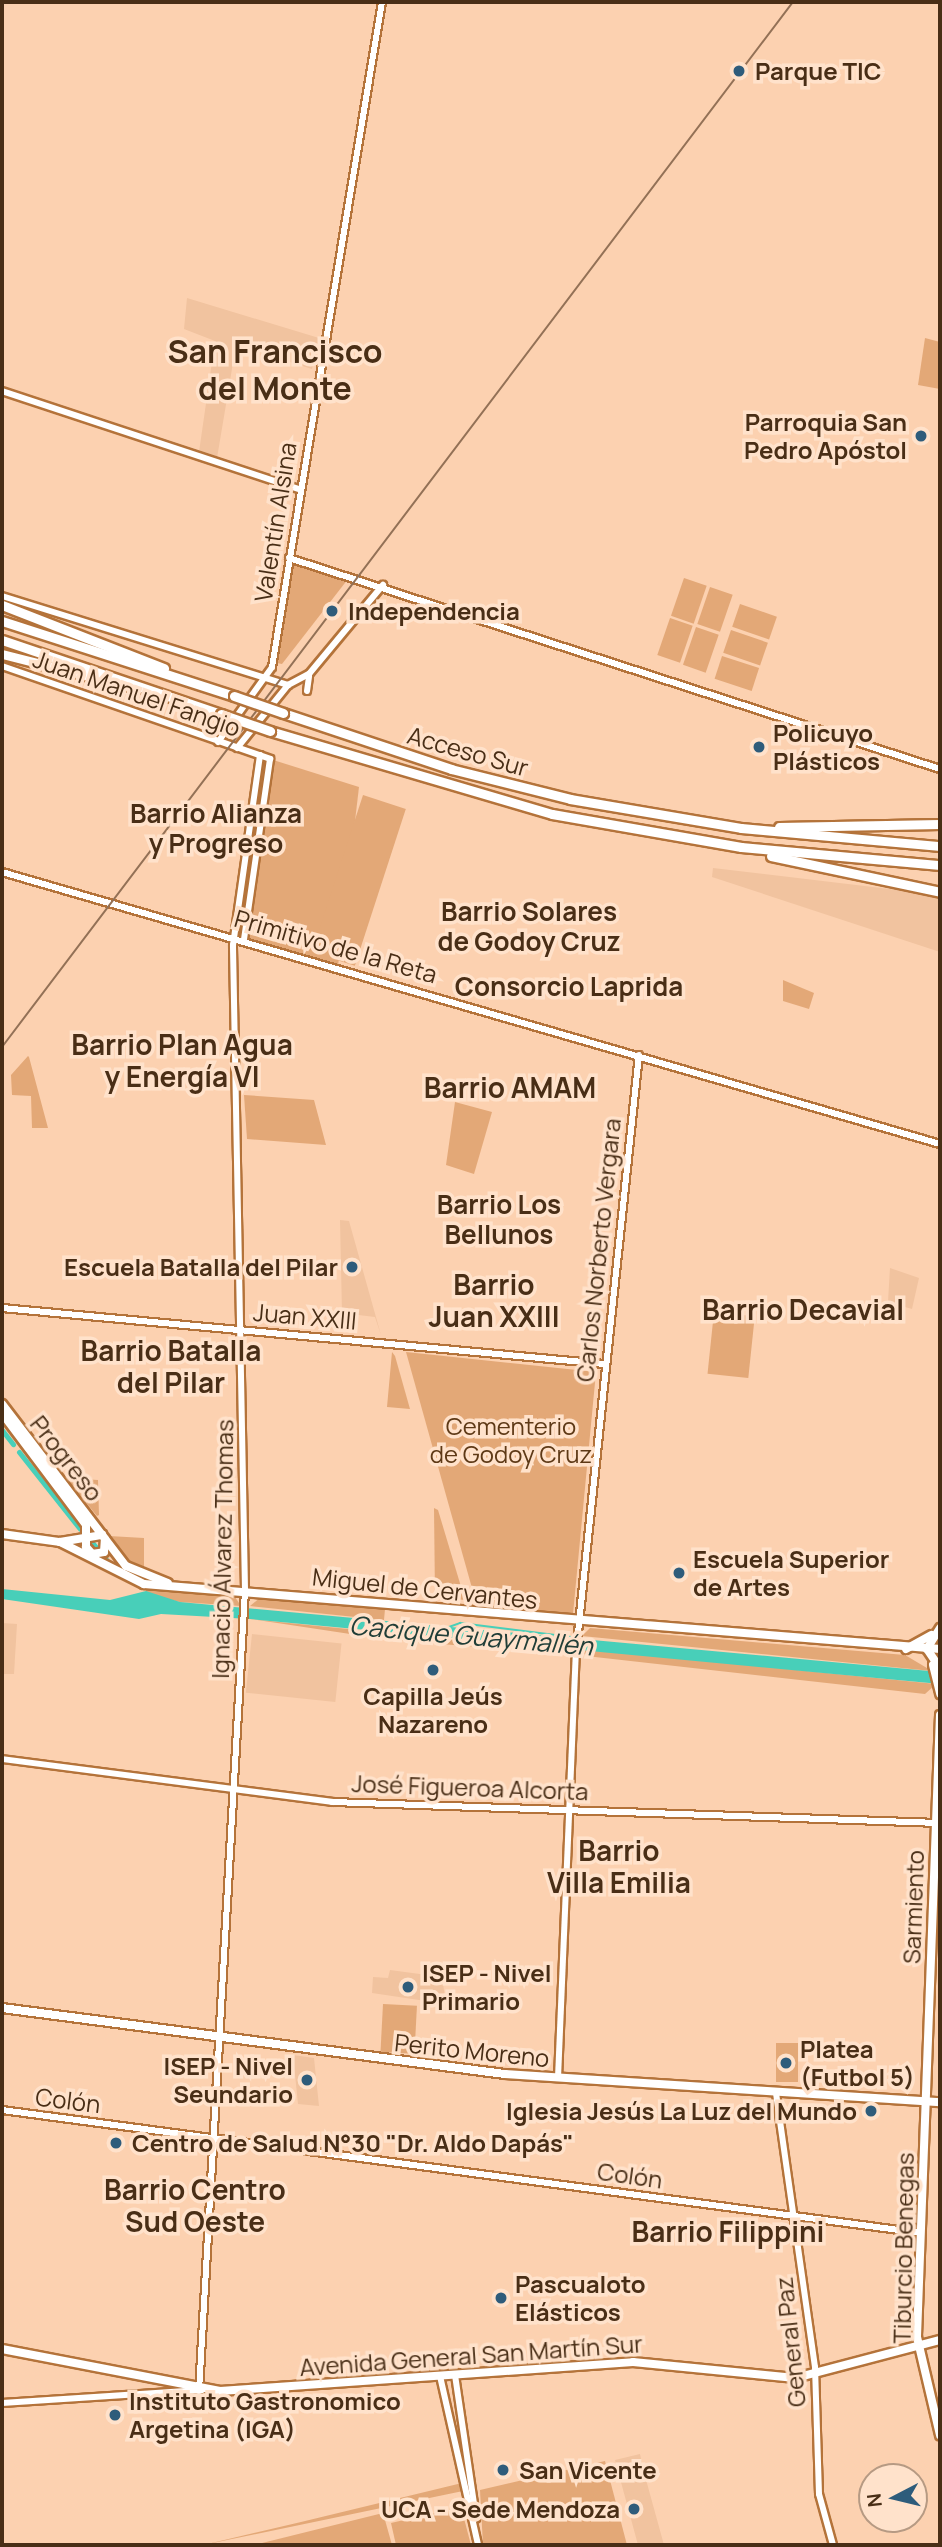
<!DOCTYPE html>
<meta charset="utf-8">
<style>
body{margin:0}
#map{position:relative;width:942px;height:2547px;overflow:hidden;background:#fcd1b0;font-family:Manrope,sans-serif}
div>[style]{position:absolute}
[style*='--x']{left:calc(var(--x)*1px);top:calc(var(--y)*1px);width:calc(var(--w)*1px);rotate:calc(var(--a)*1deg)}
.built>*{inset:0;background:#f1c39f;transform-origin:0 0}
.green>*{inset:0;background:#e3a877;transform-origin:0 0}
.water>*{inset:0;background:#48cfb9}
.stream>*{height:2px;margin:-1px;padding:0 1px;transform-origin:1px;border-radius:1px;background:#48cfb9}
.canal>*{height:5px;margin:-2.5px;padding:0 2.5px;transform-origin:2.5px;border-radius:2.5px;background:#48cfb9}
.roads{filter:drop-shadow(2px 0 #b4733a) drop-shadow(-2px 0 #b4733a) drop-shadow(0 2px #b4733a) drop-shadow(0 -2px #b4733a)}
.minor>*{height:6px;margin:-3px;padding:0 3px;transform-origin:3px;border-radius:3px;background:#fff}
.major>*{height:8px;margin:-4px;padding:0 4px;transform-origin:4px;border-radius:4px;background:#fff}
.highway>*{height:9px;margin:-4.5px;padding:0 4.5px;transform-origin:4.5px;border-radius:4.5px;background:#fff}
.tram>*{height:2px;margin:-1px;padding:0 1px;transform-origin:1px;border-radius:1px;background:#937156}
.bridges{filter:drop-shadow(2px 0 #b4733a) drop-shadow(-2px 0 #b4733a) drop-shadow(0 2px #b4733a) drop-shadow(0 -2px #b4733a)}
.highway-bridge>*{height:9px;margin:-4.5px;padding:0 4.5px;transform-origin:4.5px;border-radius:4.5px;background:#fff}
.dots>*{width:19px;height:19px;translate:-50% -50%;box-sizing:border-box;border:4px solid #ffe2cb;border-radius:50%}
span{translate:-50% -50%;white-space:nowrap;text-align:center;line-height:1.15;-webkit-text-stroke:7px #ffe2cb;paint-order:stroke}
.poi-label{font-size:24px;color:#492e16;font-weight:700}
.left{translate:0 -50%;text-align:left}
.right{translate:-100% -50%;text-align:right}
.street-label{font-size:24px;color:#492e16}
.park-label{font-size:24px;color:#5e3916}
.neighbourhood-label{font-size:26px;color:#492e16;font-weight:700}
.water-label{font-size:26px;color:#213e38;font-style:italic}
.quarter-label{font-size:28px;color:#492e16;font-weight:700}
.district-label{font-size:32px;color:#492e16;font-weight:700}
.frame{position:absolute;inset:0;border:4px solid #492e16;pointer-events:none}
.north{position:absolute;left:858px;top:2463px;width:70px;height:70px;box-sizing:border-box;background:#ffe2cb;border:2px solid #b69a83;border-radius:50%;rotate:263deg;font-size:19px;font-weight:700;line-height:28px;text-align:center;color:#492e16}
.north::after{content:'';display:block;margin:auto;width:24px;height:32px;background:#2e5c7b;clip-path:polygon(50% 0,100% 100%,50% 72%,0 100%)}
</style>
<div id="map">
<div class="built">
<div style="clip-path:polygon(187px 298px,319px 338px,312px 369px,236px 345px,217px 458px,199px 452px,215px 341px,184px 329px)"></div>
<div style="clip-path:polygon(713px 868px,940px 895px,940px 952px,712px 877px)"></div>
<div style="clip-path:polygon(340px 1220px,349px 1221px,381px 1335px,375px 1317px,342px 1313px)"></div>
<div style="clip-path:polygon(890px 1268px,919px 1278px,912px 1309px,888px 1302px)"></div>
<div style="clip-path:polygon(2px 1623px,17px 1624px,14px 1674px,2px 1674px)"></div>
<div style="left:252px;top:1634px;width:90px;height:59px;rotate:6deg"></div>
<div style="clip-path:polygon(390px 1970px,442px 1977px,446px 2004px,372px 1993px,373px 1977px,388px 1978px)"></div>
<div style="clip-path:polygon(293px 2055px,314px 2058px,319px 2106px,298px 2104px)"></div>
<div style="clip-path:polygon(640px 2454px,645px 2476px,664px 2545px,638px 2545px,615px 2460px)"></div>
</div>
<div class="green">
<div style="clip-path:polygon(925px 338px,940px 342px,940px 389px,918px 385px)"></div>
<div style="clip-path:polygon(293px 564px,348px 579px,282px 664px,277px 663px)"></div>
<div style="left:684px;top:578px;width:24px;height:40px;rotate:19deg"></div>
<div style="left:710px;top:587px;width:24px;height:39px;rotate:19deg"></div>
<div style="left:740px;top:604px;width:39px;height:24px;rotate:19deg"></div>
<div style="left:670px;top:618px;width:24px;height:39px;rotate:19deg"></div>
<div style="left:696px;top:627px;width:24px;height:40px;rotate:19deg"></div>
<div style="left:731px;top:630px;width:39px;height:24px;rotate:19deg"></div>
<div style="left:722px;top:656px;width:39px;height:24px;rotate:18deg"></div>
<div style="clip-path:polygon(270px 759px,359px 787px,338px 966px,244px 939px)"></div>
<div style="left:363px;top:795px;width:45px;height:165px;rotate:18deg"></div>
<div style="clip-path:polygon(783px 980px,814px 993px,809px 1009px,783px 1001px)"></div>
<div style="clip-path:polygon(28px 1056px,29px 1057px,48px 1128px,32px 1128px,31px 1096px,12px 1095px,11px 1075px)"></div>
<div style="clip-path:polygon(244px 1095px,314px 1100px,326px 1145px,247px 1139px)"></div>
<div style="clip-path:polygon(455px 1102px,492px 1112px,474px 1174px,446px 1165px)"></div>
<div style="left:714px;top:1312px;width:41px;height:62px;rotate:6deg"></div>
<div style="clip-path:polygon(392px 1352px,395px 1356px,410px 1409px,387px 1407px)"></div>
<div style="clip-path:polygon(406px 1352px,596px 1372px,573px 1614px,477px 1606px)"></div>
<div style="clip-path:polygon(66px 1478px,98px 1480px,99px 1515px,97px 1516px)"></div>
<div style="clip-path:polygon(434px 1508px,438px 1510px,465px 1600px,435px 1597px)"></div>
<div style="clip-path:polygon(109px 1536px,144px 1538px,144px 1569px,133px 1566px)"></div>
<div style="clip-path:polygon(146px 1589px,235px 1597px,241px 1606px,180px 1602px,146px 1594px)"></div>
<div style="clip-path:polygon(261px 1597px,385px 1609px,384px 1620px,250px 1606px)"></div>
<div style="clip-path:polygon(250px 1619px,447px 1639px,573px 1649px,566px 1654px,390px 1640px)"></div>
<div style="clip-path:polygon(590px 1628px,905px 1655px,932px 1671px,582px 1636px)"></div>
<div style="clip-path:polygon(581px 1649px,626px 1653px,936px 1684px,925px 1694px,586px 1656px)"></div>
<div style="left:383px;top:2004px;width:34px;height:48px;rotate:3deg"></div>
<div style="left:776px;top:2043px;width:22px;height:39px"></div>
<div style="clip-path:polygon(605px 2461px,627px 2545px,483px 2545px,480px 2490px)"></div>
<div style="clip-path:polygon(462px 2483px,463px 2491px,203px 2545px,301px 2522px)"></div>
<div style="clip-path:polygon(461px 2507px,471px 2545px,396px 2545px,391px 2523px)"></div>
<div style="clip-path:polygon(383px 2513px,392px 2545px,254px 2545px)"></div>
</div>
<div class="water">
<div style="clip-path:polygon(2px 1589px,110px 1600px,146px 1591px,180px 1602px,940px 1672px,940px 1684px,250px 1619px,161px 1614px,139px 1619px,2px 1599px)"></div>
</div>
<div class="stream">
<div style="--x:449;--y:1627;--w:12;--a:-20"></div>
<div style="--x:460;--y:1623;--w:112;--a:7.2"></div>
</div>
<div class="canal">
<div style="--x:2;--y:1430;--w:18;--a:52"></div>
<div style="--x:19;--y:1452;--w:98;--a:51.6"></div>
<div style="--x:91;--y:1541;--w:13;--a:51"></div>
<div style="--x:105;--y:1558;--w:4;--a:56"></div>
</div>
<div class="roads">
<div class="minor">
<div style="--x:2;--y:391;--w:313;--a:18.3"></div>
<div style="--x:289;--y:558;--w:684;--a:17.96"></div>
<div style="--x:2;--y:596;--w:300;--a:17.3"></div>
<div style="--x:2;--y:666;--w:284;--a:19.1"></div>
<div style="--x:270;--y:759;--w:182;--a:98.2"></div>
<div style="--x:288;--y:685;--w:24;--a:-28"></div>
<div style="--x:309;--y:674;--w:116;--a:-50.3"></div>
<div style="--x:307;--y:691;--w:15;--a:-82"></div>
<div style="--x:218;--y:742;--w:92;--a:-54.2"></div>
<div style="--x:272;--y:667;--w:674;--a:-80.61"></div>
<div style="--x:237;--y:748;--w:81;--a:-51"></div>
<div style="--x:2;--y:872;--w:977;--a:16.17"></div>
<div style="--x:2;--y:1308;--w:605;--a:5.31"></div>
<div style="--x:2;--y:1759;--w:333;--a:7.4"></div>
<div style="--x:332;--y:1802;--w:608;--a:1.98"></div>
<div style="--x:558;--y:2078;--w:426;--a:-87.6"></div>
<div style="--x:576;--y:1652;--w:600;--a:-83.98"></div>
<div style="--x:776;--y:2093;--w:277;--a:81.9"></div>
<div style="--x:815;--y:2367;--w:127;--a:88.2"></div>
<div style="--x:819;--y:2494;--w:53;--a:74.6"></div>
<div style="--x:2;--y:2110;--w:927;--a:7.62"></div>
<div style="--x:455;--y:2375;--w:145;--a:81.6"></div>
<div style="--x:440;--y:2376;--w:173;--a:77.3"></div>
<div style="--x:199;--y:2391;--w:802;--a:-86.71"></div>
<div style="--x:245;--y:1590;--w:645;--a:-91.07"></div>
<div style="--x:233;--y:945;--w:192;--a:-81.9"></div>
<div style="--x:2;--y:2403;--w:200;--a:-3.7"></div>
</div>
<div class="major">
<div style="--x:2;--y:1404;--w:204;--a:52.6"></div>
<div style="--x:126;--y:1566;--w:45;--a:22"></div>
<div style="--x:2;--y:1413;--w:140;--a:53.1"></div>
<div style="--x:86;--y:1525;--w:22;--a:90"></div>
<div style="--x:86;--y:1547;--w:13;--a:48"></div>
<div style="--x:2;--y:1534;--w:59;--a:7.9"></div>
<div style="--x:60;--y:1542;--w:43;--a:-9.5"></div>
<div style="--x:60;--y:1542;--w:94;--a:26.6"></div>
<div style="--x:144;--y:1584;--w:799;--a:4.67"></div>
<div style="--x:92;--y:1554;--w:12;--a:-9"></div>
<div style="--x:104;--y:1552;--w:13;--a:-86"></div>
<div style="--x:940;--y:1628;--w:25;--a:122"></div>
<div style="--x:927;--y:1649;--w:23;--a:56"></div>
<div style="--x:906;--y:1649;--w:29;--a:-29"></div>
<div style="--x:933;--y:1665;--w:30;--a:76"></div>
<div style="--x:940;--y:1715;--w:622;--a:92.12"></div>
<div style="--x:917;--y:2337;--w:101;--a:76.8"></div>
<div style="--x:2;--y:2008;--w:507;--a:7.48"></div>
<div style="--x:505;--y:2074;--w:436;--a:3.7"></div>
<div style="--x:2;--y:2349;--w:222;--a:10.9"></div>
<div style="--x:220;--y:2391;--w:414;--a:-4"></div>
<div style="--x:633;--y:2362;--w:163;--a:5.6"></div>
<div style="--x:795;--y:2378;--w:150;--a:-14.7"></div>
</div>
<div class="highway">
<div style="--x:2;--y:605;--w:174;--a:21.3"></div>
<div style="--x:2;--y:621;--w:244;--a:17.9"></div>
<div style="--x:2;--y:640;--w:231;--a:18.7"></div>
<div style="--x:2;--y:654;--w:138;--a:14.2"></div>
<div style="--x:283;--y:713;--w:177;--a:18.4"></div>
<div style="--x:451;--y:769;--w:123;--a:14.1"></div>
<div style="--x:570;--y:799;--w:173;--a:9.6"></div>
<div style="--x:741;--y:828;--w:200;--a:5.2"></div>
<div style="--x:270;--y:731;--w:294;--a:16.4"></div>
<div style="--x:552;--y:814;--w:192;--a:9.9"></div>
<div style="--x:741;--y:847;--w:200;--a:5.2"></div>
<div style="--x:779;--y:827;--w:161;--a:-1.1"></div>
<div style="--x:771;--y:856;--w:173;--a:12"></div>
</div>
</div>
<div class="tram">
<div style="--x:2;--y:1047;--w:1311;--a:-52.88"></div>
</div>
<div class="bridges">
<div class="highway-bridge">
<div style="--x:234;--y:696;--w:52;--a:19.1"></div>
<div style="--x:221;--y:714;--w:52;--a:19.1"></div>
</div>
</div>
<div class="dots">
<div style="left:739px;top:71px;background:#2e5c7b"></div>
<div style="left:921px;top:436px;background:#2e5c7b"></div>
<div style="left:332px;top:611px;background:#2e5c7b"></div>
<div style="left:759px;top:747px;background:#2e5c7b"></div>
<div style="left:352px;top:1267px;background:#2e5c7b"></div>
<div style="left:679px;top:1573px;background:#2e5c7b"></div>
<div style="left:433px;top:1670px;background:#2e5c7b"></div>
<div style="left:408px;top:1987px;background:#2e5c7b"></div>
<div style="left:786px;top:2063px;background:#2e5c7b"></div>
<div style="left:307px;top:2080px;background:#2e5c7b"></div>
<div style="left:871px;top:2111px;background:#2e5c7b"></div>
<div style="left:116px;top:2143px;background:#2e5c7b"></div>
<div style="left:501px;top:2298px;background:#2e5c7b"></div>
<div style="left:115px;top:2415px;background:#2e5c7b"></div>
<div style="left:503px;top:2470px;background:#2e5c7b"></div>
<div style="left:634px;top:2509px;background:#2e5c7b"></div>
</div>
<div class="poi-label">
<span class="left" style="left:755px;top:71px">Parque TIC</span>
<span class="right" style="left:907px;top:436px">Parroquia San<br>Pedro Apóstol</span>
<span class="left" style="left:348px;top:611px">Independencia</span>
<span class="left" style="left:773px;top:747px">Policuyo<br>Plásticos</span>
<span class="right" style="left:338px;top:1267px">Escuela Batalla del Pilar</span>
<span class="left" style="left:693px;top:1573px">Escuela Superior<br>de Artes</span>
<span style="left:433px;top:1710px">Capilla Jeús<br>Nazareno</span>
<span class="left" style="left:422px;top:1987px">ISEP - Nivel<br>Primario</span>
<span class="left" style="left:800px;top:2063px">Platea<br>(Futbol 5)</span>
<span class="right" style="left:293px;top:2080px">ISEP - Nivel<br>Seundario</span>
<span class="right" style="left:857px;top:2111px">Iglesia Jesús La Luz del Mundo</span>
<span class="left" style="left:132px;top:2143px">Centro de Salud N°30 "Dr. Aldo Dapás"</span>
<span class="left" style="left:515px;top:2298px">Pascualoto<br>Elásticos</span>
<span class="left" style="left:129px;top:2415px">Instituto Gastronomico<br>Argetina (IGA)</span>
<span class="left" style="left:519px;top:2470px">San Vicente</span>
<span class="right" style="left:620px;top:2509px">UCA - Sede Mendoza</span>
</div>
<div class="street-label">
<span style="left:275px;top:522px;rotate:-81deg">Valentín Alsina</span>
<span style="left:137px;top:693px;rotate:19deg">Juan Manuel Fangio</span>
<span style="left:468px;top:751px;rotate:16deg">Acceso Sur</span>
<span style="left:336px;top:946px;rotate:16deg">Primitivo de la Reta</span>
<span style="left:598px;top:1250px;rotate:-84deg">Carlos Norberto Vergara</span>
<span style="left:305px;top:1316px;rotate:5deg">Juan XXIII</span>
<span style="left:67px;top:1458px;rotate:52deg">Progreso</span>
<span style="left:222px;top:1549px;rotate:-89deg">Ignacio Álvarez Thomas</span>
<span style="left:425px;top:1588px;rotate:6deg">Miguel de Cervantes</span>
<span style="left:470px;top:1787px;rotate:2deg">José Figueroa Alcorta</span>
<span style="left:913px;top:1907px;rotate:-88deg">Sarmiento</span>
<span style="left:472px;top:2050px;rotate:6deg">Perito Moreno</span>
<span style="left:68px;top:2100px;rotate:7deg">Colón</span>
<span style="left:630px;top:2175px;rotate:8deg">Colón</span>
<span style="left:903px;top:2248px;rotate:-89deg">Tiburcio Benegas</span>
<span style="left:790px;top:2342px;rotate:-96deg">General Paz</span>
<span style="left:471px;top:2355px;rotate:-4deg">Avenida General San Martín Sur</span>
</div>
<div class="park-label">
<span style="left:511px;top:1440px">Cementerio<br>de Godoy Cruz</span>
</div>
<div class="neighbourhood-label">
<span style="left:216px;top:829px">Barrio Alianza<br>y Progreso</span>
<span style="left:529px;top:927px">Barrio Solares<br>de Godoy Cruz</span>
<span style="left:569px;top:987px">Consorcio Laprida</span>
<span style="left:499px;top:1220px">Barrio Los<br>Bellunos</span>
</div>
<div class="water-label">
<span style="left:471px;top:1636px;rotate:5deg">Cacique Guaymallén</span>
</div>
<div class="quarter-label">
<span style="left:182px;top:1060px">Barrio Plan Agua<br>y Energía VI</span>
<span style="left:510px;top:1087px">Barrio AMAM</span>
<span style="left:494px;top:1300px">Barrio<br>Juan XXIII</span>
<span style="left:803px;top:1309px">Barrio Decavial</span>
<span style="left:171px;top:1366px">Barrio Batalla<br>del Pilar</span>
<span style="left:619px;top:1866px">Barrio<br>Villa Emilia</span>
<span style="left:195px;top:2205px">Barrio Centro<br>Sud Oeste</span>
<span style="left:728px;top:2231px">Barrio Filippini</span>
</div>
<div class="district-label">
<span style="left:275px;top:370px">San Francisco<br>del Monte</span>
</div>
<div class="frame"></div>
<div class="north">N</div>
</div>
